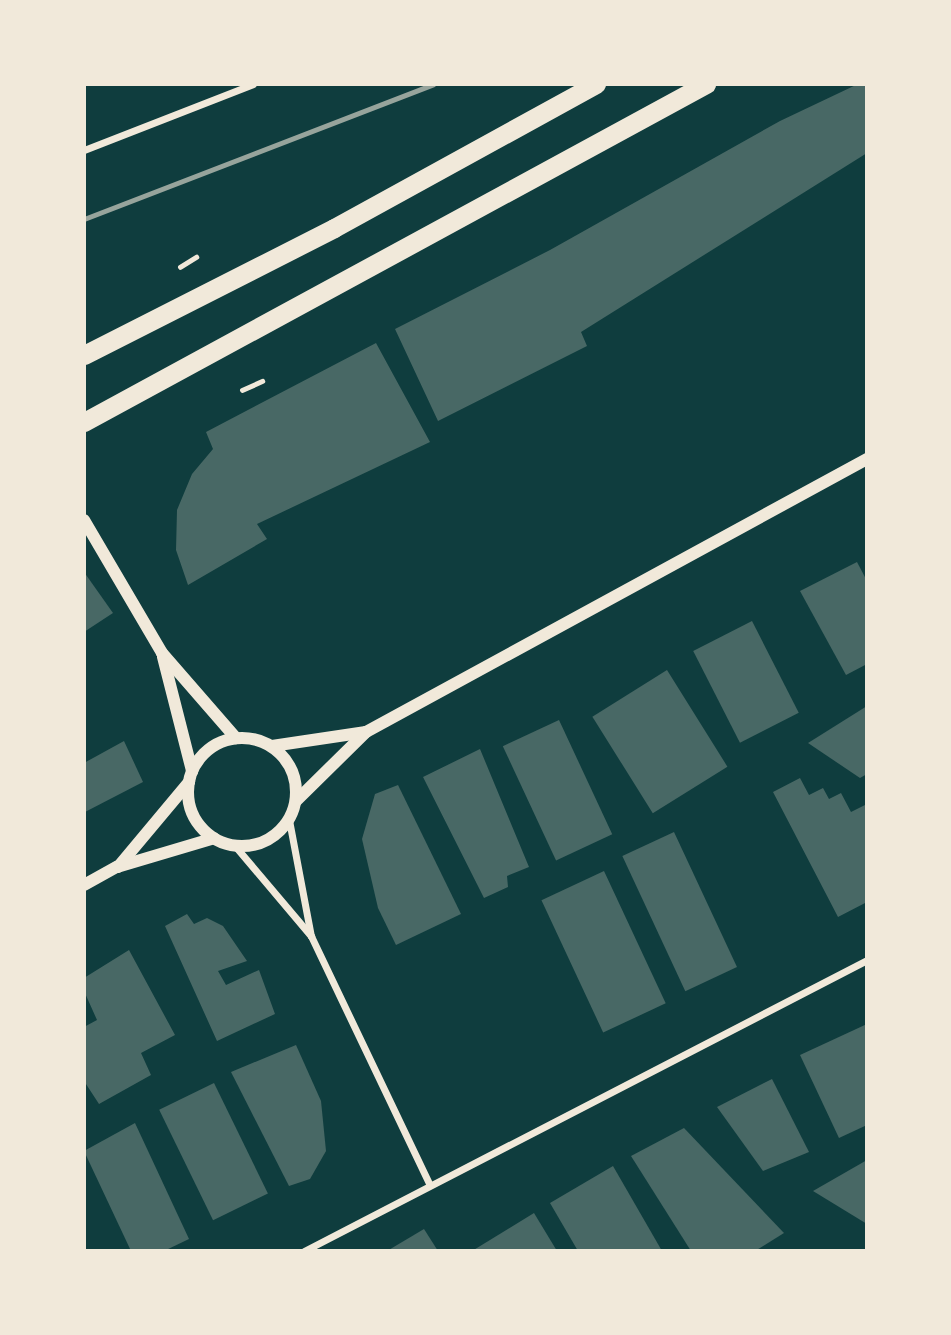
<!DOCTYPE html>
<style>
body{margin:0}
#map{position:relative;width:951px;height:1335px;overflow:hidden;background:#0f3d3e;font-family:"Noto Serif",serif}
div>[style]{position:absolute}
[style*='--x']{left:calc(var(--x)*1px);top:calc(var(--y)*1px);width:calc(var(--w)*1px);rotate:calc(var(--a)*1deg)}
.building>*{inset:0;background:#486865;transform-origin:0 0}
.path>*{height:4.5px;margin:-2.25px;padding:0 2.25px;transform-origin:2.25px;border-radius:2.25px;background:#f1e9da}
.minor>*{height:7px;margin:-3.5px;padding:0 3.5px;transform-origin:3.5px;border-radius:3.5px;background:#f1e9da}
.tertiary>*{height:12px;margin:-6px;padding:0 6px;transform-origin:6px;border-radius:6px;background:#f1e9da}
.tertiary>.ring{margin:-6px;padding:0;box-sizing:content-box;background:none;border:12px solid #f1e9da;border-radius:50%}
.trunk>*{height:19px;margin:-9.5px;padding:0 9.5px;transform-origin:9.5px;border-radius:9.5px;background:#f1e9da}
.rail>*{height:5px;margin:-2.5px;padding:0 2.5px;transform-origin:2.5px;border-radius:2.5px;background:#97a49c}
span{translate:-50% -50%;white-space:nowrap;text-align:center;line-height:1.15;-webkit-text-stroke:6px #f1e9da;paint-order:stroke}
.frame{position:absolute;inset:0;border:86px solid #f1e9da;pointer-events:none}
</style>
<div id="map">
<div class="building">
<div style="clip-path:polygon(858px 84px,867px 84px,867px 153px,581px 332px,587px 346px,438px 421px,395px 329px,550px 250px,780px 121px)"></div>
<div style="clip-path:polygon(376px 343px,430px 442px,257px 524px,267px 539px,188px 585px,176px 550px,177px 510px,192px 474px,213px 449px,206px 432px)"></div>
<div style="clip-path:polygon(857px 562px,867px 581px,867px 664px,846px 675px,800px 591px)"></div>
<div style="clip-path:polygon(84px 572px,113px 613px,84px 632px)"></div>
<div style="left:752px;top:621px;width:103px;height:66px;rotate:63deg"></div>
<div style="left:667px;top:670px;width:114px;height:88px;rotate:58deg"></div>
<div style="clip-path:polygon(867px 706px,867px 774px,860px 778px,808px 743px)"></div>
<div style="left:559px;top:720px;width:126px;height:62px;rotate:65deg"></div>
<div style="clip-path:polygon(124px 741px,143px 782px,85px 812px,84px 763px)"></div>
<div style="clip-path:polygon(480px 749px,529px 867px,507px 876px,508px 887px,484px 898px,423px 777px)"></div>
<div style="clip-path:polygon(800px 778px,809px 795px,823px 788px,829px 799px,841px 793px,851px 812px,867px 804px,867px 902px,838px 917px,773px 792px)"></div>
<div style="clip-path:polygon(398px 785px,461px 914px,396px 945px,378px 908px,362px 839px,375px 794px)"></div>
<div style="left:674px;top:832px;width:149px;height:57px;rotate:65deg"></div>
<div style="left:604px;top:871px;width:146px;height:69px;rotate:65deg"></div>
<div style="clip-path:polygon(187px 914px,194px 924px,207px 918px,223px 926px,247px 961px,218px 971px,226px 985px,259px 970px,275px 1014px,217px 1041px,165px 926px)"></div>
<div style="clip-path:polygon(129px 950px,175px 1035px,141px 1053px,151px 1075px,99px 1104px,84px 1081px,84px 1027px,97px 1020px,84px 991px,84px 978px)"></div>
<div style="clip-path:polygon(867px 1024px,867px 1125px,839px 1138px,800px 1055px)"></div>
<div style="clip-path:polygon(296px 1045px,321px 1101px,326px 1151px,310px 1179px,289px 1186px,231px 1072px)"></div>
<div style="clip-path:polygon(772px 1079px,809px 1152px,763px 1171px,717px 1107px)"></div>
<div style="left:214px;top:1083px;width:123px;height:61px;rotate:64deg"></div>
<div style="clip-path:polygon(135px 1123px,189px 1239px,164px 1251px,131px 1251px,84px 1151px)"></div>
<div style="clip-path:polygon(684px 1128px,784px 1233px,755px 1251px,691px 1251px,631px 1156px)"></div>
<div style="clip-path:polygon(867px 1160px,867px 1224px,813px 1191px)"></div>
<div style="clip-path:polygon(613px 1166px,662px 1251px,578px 1251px,550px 1203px)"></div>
<div style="clip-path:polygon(534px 1213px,557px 1251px,472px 1251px)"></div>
<div style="clip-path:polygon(424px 1229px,438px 1251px,387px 1251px)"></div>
</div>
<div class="path">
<div style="--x:180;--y:267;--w:19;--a:-32"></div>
<div style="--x:242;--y:390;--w:22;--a:-24"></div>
</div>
<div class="minor">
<div style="--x:84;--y:150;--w:181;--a:-21.3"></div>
<div style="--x:289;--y:820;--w:118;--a:79.3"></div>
<div style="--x:235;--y:846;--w:118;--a:49.8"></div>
<div style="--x:311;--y:936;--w:276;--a:64.5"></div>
<div style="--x:304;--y:1251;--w:634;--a:-27.33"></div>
</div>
<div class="tertiary">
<div style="--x:84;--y:520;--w:154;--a:59.6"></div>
<div style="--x:162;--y:653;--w:113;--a:49"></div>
<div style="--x:163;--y:657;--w:118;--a:75.7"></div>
<div class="ring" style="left:188px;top:738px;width:96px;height:96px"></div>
<div style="--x:272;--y:746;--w:95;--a:-8.5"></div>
<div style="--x:296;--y:801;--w:98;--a:-44.6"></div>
<div style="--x:366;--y:732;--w:571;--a:-28.59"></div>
<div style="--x:118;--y:867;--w:111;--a:-50.1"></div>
<div style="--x:84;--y:885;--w:38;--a:-29"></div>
<div style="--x:117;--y:867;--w:101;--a:-16.6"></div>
</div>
<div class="trunk">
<div style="--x:84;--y:355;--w:280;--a:-26.9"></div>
<div style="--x:334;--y:228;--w:299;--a:-28.8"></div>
<div style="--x:84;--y:422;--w:708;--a:-28.52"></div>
</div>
<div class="rail">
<div style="--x:84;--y:219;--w:374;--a:-21.1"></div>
</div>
<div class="frame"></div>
</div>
